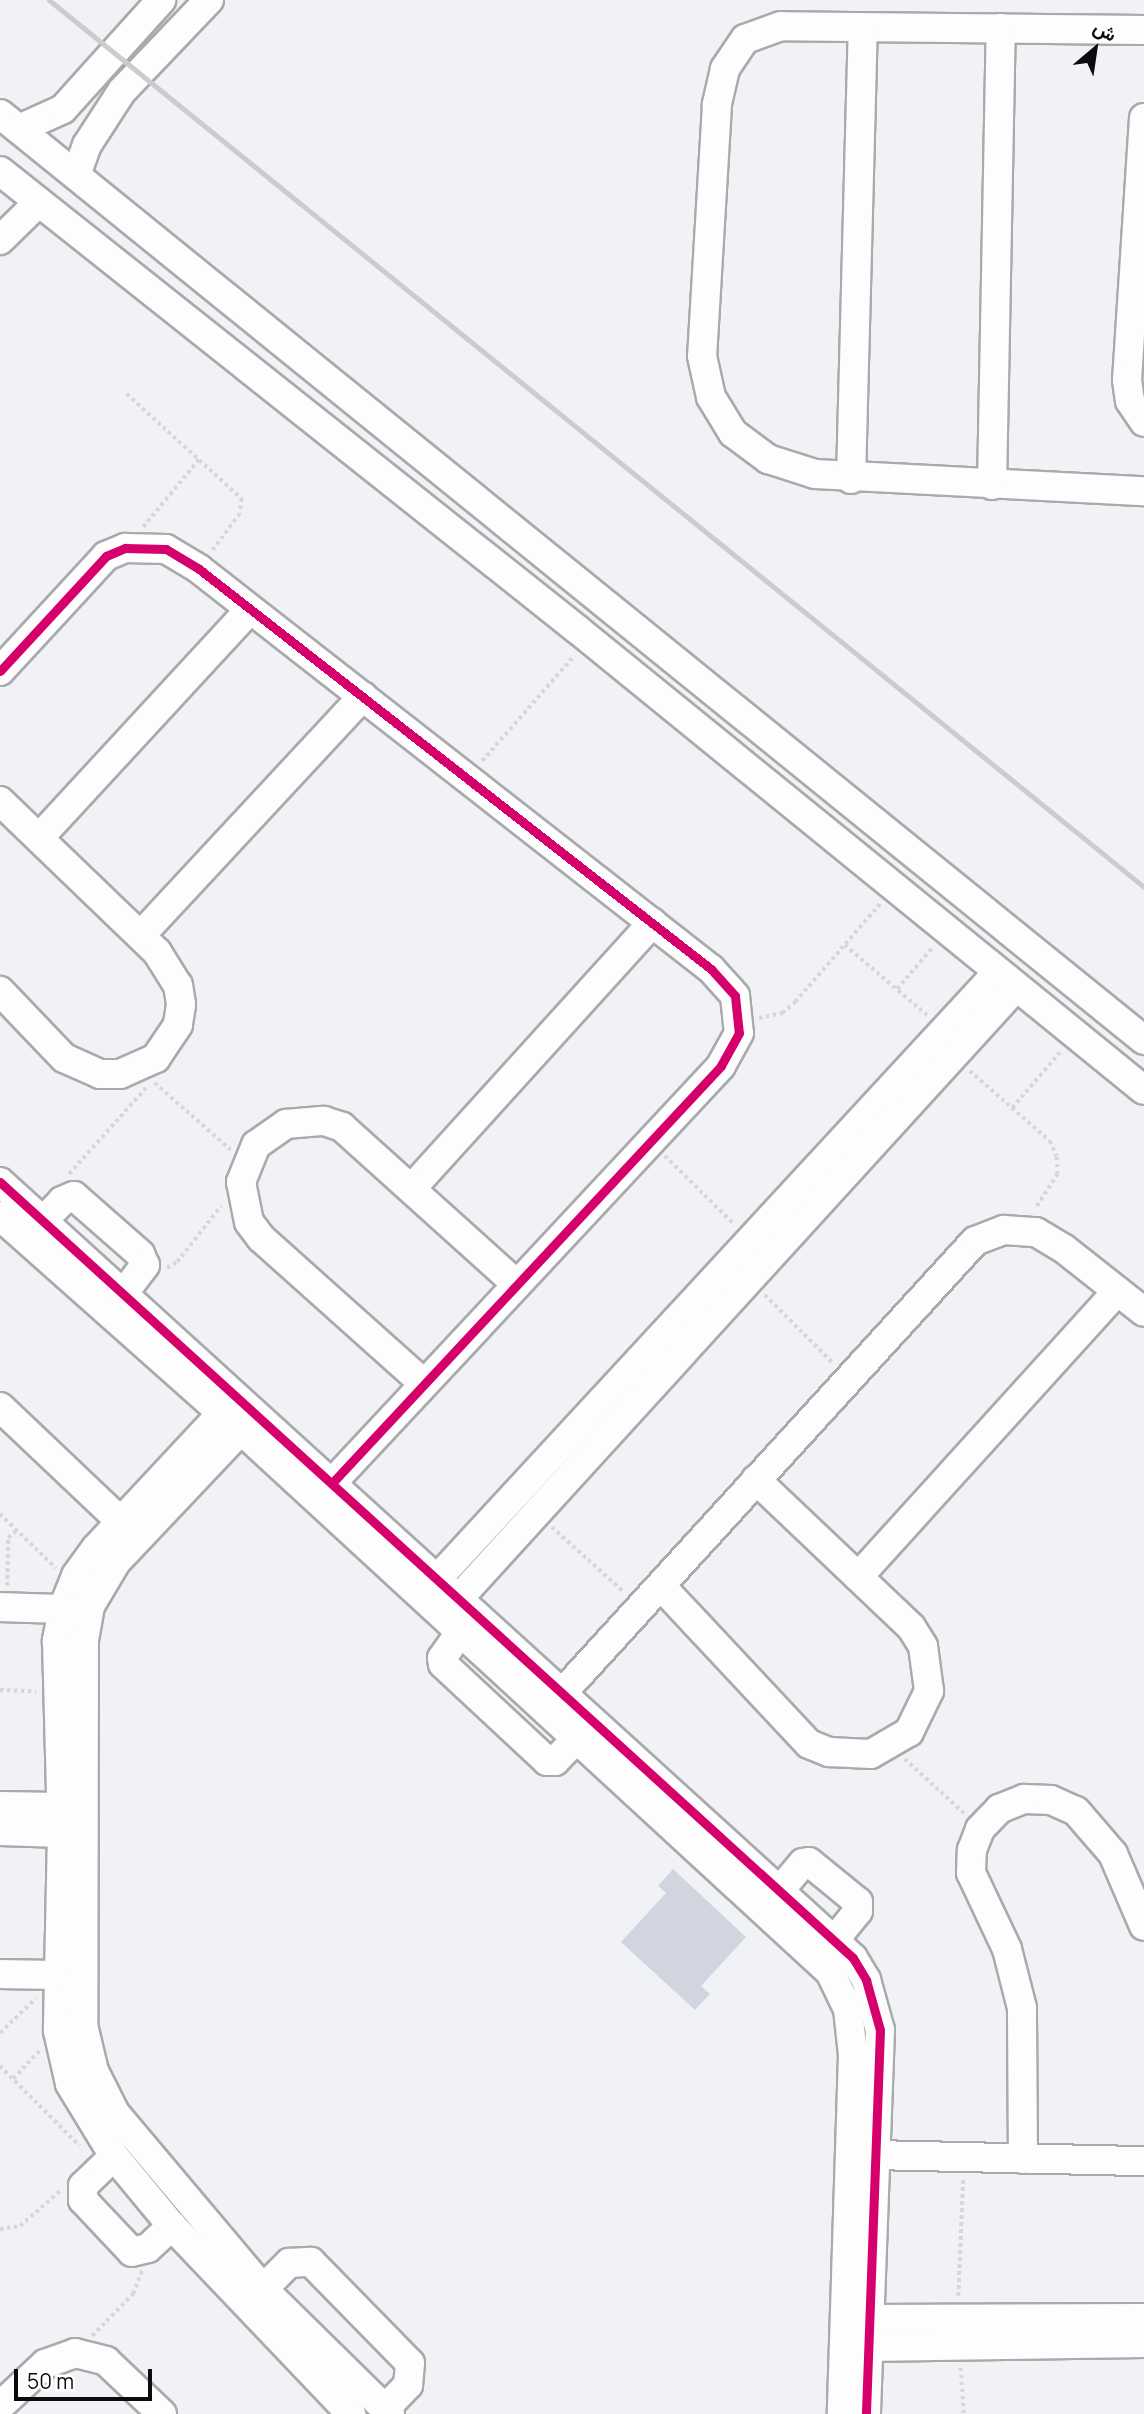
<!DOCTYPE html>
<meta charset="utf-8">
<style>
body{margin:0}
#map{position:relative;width:1144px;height:2414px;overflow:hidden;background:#f1f2f5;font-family:Manrope,Vazirmatn,sans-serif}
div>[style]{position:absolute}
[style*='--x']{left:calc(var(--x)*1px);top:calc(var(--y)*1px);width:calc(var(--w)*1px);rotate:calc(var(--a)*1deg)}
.building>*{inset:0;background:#d2d4e0}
.path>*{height:3.5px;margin-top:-1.75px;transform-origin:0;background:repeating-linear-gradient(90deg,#d7d7d7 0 3.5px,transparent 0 7px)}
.roads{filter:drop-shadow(2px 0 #a9aaac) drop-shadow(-2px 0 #a9aaac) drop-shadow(0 2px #a9aaac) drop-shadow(0 -2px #a9aaac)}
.minor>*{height:28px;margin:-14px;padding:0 14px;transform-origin:14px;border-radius:14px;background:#fdfdfe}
.rail>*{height:5px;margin:-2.5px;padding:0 2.5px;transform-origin:2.5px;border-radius:2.5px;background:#ccc}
.cycleway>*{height:9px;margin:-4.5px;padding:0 4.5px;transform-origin:4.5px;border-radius:4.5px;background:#d6006c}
span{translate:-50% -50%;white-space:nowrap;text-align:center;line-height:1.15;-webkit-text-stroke:5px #fff;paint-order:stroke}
.north{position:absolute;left:1060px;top:14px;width:70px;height:70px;-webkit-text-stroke:5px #fff;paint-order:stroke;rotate:29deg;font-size:19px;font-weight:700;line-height:28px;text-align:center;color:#0c0c0f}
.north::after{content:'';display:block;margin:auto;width:24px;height:32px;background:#0c0c0f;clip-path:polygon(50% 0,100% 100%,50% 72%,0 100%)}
.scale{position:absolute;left:14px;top:2369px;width:138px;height:32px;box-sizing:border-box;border:4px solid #0c0c0f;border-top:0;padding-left:9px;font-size:21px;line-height:24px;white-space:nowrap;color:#0c0c0f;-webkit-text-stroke:5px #fff;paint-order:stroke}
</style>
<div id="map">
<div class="building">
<div style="clip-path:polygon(673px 1869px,746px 1937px,701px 1986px,710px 1994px,695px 2010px,621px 1942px,666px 1893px,658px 1886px)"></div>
</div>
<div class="path">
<div style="--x:127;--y:394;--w:156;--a:42.4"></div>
<div style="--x:242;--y:499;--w:15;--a:98"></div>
<div style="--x:240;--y:514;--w:45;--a:126.9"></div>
<div style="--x:143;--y:527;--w:89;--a:-50.4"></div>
<div style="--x:482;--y:761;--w:140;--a:-48.8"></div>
<div style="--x:845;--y:945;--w:108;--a:40.5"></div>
<div style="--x:897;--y:989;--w:54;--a:-49.5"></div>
<div style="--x:759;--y:1018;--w:24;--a:-12"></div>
<div style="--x:782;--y:1013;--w:17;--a:-40"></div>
<div style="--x:795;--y:1002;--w:130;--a:-49.1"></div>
<div style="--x:970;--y:1071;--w:106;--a:41.2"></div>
<div style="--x:1050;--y:1141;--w:17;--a:66"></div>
<div style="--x:1057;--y:1157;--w:17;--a:87"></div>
<div style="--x:1058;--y:1174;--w:40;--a:122.9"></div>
<div style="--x:155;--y:1083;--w:101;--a:41.4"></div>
<div style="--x:1012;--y:1108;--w:75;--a:-49.3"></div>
<div style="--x:665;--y:1156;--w:97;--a:44.6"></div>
<div style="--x:69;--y:1174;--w:115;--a:-48.2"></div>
<div style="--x:167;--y:1268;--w:12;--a:-31"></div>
<div style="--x:177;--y:1262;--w:71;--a:-51.8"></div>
<div style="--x:765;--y:1295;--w:98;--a:45"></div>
<div style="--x:0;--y:1514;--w:78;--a:44"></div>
<div style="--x:552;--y:1527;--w:97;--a:42.1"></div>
<div style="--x:7;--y:1586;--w:48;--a:-88.8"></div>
<div style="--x:8;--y:1538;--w:12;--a:-42"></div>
<div style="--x:0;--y:1690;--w:36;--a:2"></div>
<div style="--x:905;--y:1759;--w:80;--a:42.5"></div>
<div style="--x:0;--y:2033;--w:50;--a:-44.2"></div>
<div style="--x:0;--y:2066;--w:113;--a:45"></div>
<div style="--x:13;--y:2079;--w:40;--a:-47"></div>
<div style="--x:0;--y:2229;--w:20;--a:-9"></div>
<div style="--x:20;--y:2226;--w:56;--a:-41.4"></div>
<div style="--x:958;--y:2296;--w:119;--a:-87.6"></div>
<div style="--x:92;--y:2336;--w:59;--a:-45.7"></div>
<div style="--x:133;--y:2294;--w:25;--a:-69"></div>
<div style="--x:961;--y:2368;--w:46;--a:86.3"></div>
</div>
<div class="roads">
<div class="minor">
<div style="--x:1144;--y:30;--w:363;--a:-179.4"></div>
<div style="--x:781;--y:26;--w:38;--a:160"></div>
<div style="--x:745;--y:39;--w:36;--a:124"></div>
<div style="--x:725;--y:69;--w:37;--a:103"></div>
<div style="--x:717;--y:105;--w:251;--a:93.4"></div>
<div style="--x:702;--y:356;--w:42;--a:77.6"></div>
<div style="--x:711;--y:397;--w:42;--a:58.6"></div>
<div style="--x:733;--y:433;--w:44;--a:36.6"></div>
<div style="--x:768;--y:459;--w:49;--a:17.7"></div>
<div style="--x:815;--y:474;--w:329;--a:3"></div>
<div style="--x:0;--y:114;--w:1472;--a:38.99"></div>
<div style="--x:1144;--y:118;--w:263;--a:93.7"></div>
<div style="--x:1127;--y:380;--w:21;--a:82"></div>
<div style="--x:1130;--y:401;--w:25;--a:56"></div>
<div style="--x:19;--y:129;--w:48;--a:-24.4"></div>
<div style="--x:63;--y:109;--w:147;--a:-48"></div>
<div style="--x:0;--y:171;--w:738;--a:38.45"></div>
<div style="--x:578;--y:630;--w:729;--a:39.1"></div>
<div style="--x:76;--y:175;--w:32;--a:-70"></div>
<div style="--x:87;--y:145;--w:64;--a:-57.1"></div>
<div style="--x:122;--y:91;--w:126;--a:-46.3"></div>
<div style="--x:0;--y:240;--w:54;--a:-44.3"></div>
<div style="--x:851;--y:479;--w:452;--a:-88.5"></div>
<div style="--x:992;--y:485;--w:457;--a:-88.9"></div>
<div style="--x:0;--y:671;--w:156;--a:-47.3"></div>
<div style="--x:106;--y:556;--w:21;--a:-23"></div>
<div style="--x:125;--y:548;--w:41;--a:1.4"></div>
<div style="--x:166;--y:549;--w:39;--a:31"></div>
<div style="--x:199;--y:569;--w:650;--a:38"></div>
<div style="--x:711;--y:969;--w:36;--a:48"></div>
<div style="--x:735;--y:996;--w:37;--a:84"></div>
<div style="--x:739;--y:1033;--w:38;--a:119"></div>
<div style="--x:721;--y:1066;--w:569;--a:133.01"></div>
<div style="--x:0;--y:801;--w:218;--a:43.9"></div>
<div style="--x:157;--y:952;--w:39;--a:58"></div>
<div style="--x:178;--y:985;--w:20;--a:81"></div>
<div style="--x:181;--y:1005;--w:20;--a:99"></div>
<div style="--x:178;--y:1025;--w:40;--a:124"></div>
<div style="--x:156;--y:1058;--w:39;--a:156"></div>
<div style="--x:120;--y:1074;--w:20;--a:180"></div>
<div style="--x:100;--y:1074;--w:39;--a:-156"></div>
<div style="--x:64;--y:1058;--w:93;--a:-133.7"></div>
<div style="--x:39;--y:838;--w:311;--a:-47.3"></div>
<div style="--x:141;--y:935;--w:326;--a:-47.1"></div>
<div style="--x:0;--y:1182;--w:1153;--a:42.29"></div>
<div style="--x:853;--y:1958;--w:26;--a:59"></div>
<div style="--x:866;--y:1980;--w:52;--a:74.4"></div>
<div style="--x:880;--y:2030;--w:384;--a:92.1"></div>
<div style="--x:412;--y:1188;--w:358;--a:-47.8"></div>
<div style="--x:0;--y:1216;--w:322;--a:41.6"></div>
<div style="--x:241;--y:1430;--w:800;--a:42.62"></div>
<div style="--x:830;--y:1972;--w:41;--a:64.1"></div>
<div style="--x:848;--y:2009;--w:46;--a:83.8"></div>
<div style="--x:853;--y:2055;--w:359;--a:91.8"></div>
<div style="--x:42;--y:1222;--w:29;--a:-46"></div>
<div style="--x:62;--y:1201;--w:13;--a:-23"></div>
<div style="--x:74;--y:1196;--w:88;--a:41.3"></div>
<div style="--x:140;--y:1254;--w:12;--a:66"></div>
<div style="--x:145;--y:1265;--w:36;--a:127"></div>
<div style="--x:422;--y:1382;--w:216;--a:-138.2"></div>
<div style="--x:261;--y:1238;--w:20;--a:-127"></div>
<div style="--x:249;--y:1222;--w:41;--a:-101.3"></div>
<div style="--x:241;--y:1182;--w:40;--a:-68"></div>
<div style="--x:256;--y:1145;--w:37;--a:-35"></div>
<div style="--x:286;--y:1124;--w:38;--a:-5"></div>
<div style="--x:324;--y:1121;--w:19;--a:18"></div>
<div style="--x:342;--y:1127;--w:232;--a:42"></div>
<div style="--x:0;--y:1407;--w:167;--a:43.5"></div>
<div style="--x:222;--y:1413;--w:185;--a:133"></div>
<div style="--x:96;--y:1548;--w:34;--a:126"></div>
<div style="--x:76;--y:1576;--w:35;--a:112"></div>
<div style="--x:63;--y:1609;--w:33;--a:101"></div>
<div style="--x:57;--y:1641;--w:192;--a:88.5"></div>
<div style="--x:62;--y:1833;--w:198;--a:91.2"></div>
<div style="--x:58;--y:2031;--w:54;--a:77.2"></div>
<div style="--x:70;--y:2084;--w:84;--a:58.6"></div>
<div style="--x:114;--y:2156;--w:91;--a:50.4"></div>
<div style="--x:172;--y:2226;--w:260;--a:46.4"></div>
<div style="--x:241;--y:1430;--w:182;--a:133.4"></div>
<div style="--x:116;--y:1562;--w:51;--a:120.6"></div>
<div style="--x:90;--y:1606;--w:35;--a:100"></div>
<div style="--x:84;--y:1640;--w:385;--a:90.1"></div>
<div style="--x:83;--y:2025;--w:47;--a:76.6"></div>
<div style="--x:94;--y:2071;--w:47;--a:63.4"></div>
<div style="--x:115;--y:2113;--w:230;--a:49.9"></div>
<div style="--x:263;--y:2289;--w:178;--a:44.5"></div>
<div style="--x:858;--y:1577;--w:386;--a:-47.8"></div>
<div style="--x:438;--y:1578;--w:825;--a:-47.26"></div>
<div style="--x:661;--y:1586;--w:216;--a:46.9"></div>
<div style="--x:809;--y:1744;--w:22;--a:22"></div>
<div style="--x:829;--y:1752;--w:42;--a:2.7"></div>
<div style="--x:871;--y:1754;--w:44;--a:-30.1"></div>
<div style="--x:909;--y:1732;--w:46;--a:-64"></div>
<div style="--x:929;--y:1691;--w:45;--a:-97.6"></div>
<div style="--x:923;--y:1646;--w:22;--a:-122"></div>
<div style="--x:911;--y:1627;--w:214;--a:-136.5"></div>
<div style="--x:460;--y:1597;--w:825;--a:-47.65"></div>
<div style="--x:0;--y:1607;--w:63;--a:1.8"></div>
<div style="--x:461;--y:1631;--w:33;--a:125"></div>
<div style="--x:442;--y:1658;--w:6;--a:81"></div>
<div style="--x:443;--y:1664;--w:142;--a:43"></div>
<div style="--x:547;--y:1761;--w:8;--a:0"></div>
<div style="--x:555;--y:1761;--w:32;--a:-46"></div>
<div style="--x:564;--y:1691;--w:609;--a:-47.59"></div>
<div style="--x:975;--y:1241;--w:31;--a:-21"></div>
<div style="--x:1004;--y:1230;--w:32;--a:4"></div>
<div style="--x:1036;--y:1232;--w:31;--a:31"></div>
<div style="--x:1063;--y:1248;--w:103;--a:38.3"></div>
<div style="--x:0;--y:1806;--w:61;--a:0.9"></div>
<div style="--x:0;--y:1831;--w:62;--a:1.8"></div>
<div style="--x:781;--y:1889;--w:34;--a:-50"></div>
<div style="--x:803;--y:1863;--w:6;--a:-9"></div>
<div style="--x:809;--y:1862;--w:63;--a:39.2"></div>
<div style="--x:858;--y:1902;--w:9;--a:90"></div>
<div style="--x:858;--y:1911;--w:36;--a:129"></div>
<div style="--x:0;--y:1974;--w:58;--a:1"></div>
<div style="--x:873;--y:2155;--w:271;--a:1.3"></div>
<div style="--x:114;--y:2156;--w:43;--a:135.9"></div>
<div style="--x:83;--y:2186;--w:14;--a:90"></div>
<div style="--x:83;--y:2200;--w:71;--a:46.7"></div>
<div style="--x:132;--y:2252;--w:16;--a:-14"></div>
<div style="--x:148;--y:2248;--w:33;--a:-43"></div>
<div style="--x:1023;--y:2159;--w:151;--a:-90.4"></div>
<div style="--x:1022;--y:2008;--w:61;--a:-104.3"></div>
<div style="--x:1007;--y:1949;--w:84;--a:-115.3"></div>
<div style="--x:971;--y:1873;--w:23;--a:-88"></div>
<div style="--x:972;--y:1850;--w:22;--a:-69"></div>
<div style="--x:980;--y:1829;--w:28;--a:-46"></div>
<div style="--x:999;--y:1809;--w:27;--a:-22"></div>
<div style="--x:1024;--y:1799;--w:27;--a:2"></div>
<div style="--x:1051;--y:1800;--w:27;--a:24"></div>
<div style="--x:1076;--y:1811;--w:57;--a:49.3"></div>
<div style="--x:1113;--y:1854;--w:78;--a:66.7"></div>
<div style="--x:263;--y:2289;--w:37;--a:-45"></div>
<div style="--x:289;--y:2263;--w:22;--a:-3"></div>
<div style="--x:311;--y:2262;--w:141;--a:45.6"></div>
<div style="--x:410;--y:2363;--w:22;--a:95"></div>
<div style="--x:408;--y:2385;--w:33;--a:134"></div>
<div style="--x:867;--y:2319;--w:277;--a:-0.2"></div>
<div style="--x:866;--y:2347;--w:278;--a:-0.8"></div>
<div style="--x:0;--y:2406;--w:62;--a:-43"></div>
<div style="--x:45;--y:2364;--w:32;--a:-20"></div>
<div style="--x:75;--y:2353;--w:32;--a:14"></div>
<div style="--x:106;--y:2361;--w:77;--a:43.4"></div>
</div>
</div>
<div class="rail">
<div style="--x:49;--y:0;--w:1409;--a:39.01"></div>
</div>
<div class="cycleway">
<div style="--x:0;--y:671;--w:156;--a:-47.3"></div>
<div style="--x:106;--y:556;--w:21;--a:-23"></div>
<div style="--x:125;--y:548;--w:41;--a:1.4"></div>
<div style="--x:166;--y:549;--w:39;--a:31"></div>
<div style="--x:199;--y:569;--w:650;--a:38"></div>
<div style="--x:711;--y:969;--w:36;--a:48"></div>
<div style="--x:735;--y:996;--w:37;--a:84"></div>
<div style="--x:739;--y:1033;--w:38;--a:119"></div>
<div style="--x:721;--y:1066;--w:569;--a:133.01"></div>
<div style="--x:0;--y:1182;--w:1153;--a:42.29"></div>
<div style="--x:853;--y:1958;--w:26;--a:59"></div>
<div style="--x:866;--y:1980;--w:52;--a:74.4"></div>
<div style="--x:880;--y:2030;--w:384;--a:92.1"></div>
</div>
<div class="north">ش</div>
<div class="scale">50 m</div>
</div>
